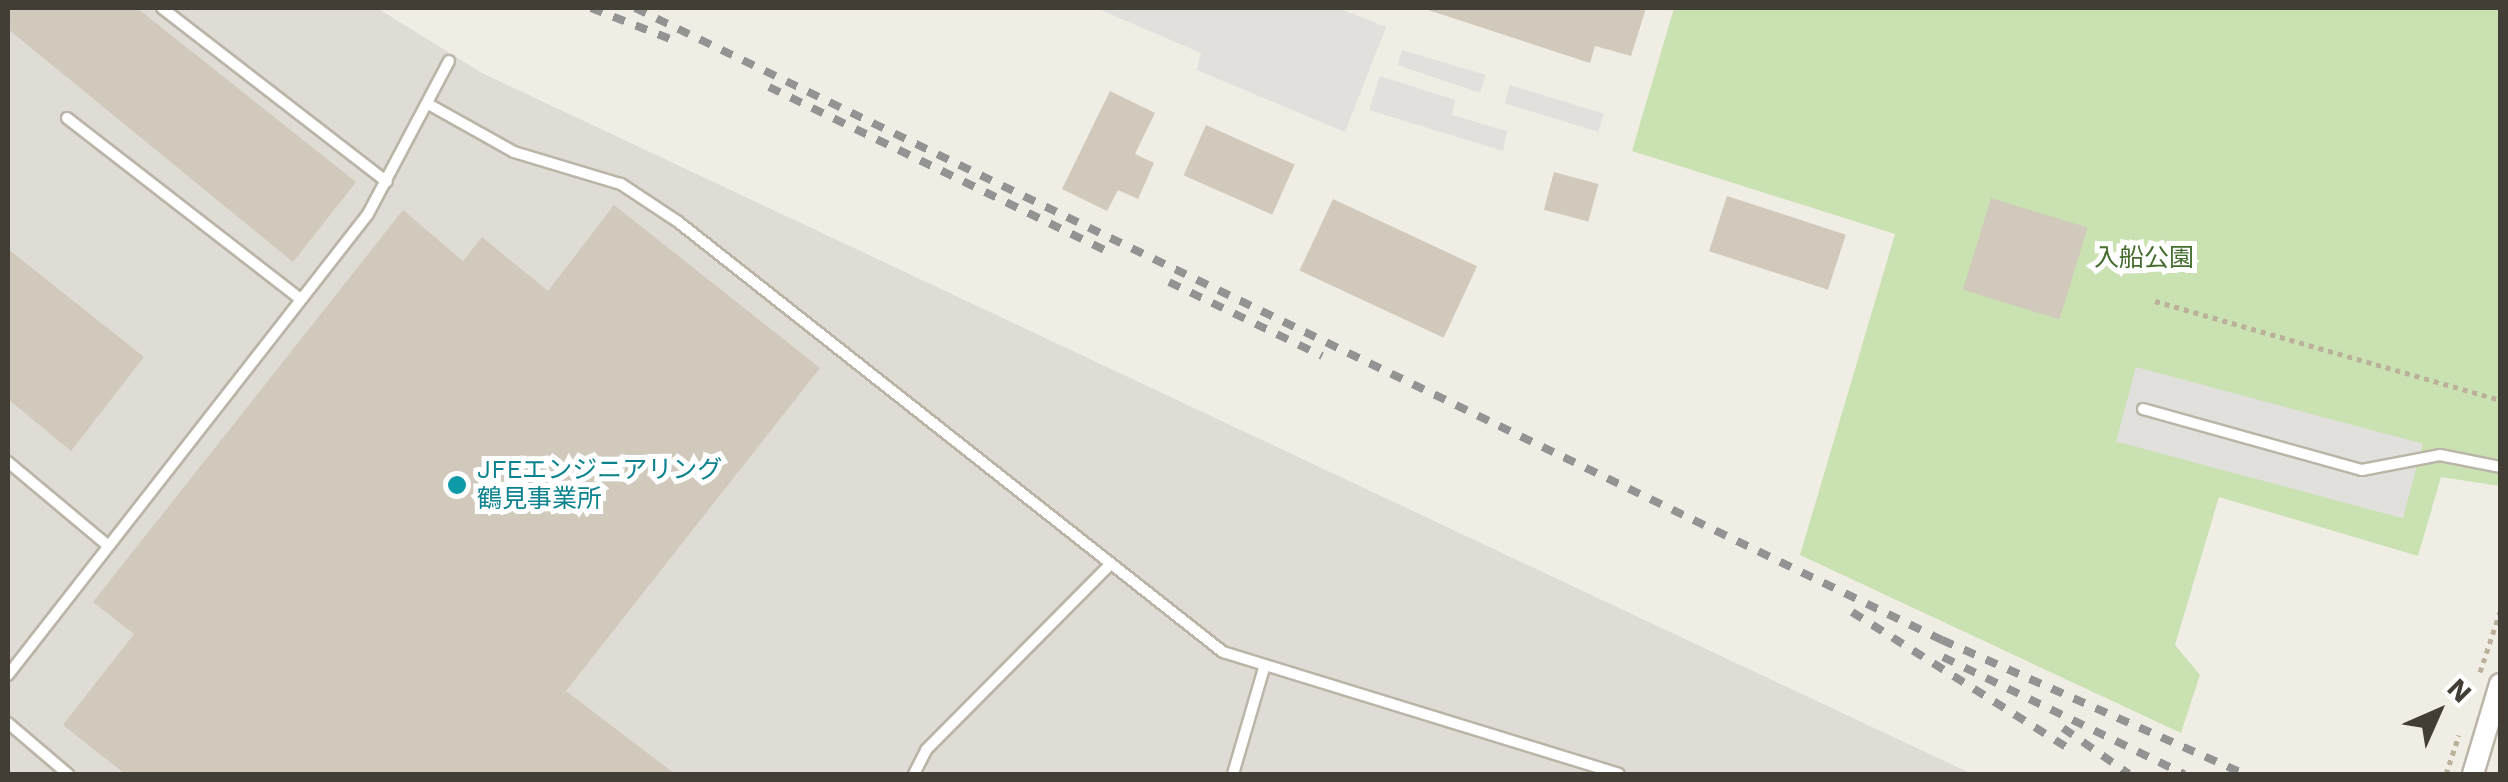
<!DOCTYPE html>
<meta charset="utf-8">
<style>
body{margin:0}
#map{position:relative;width:2508px;height:782px;overflow:hidden;background:#f0ede5;font-family:"Work Sans","Noto Sans JP",sans-serif}
div>[style]{position:absolute}
[style*='--x']{left:calc(var(--x)*1px);top:calc(var(--y)*1px);width:calc(var(--w)*1px);rotate:calc(var(--a)*1deg)}
.industrial>*{inset:0;background:#dfdcd6}
.green>*{inset:0;background:#cae1b1}
.parking>*{inset:0;background:#e1e0dc;transform-origin:0 0}
.building>*{inset:0;background:#d1c9bb;transform-origin:0 0}
.path>*{height:5px;margin-top:-2.5px;transform-origin:0;background:repeating-linear-gradient(90deg,#bbb19b 0 5px,transparent 0 10px)}
.roads{filter:drop-shadow(2px 0 #bbb5a8) drop-shadow(-2px 0 #bbb5a8) drop-shadow(0 2px #bbb5a8) drop-shadow(0 -2px #bbb5a8)}
.service>*{height:10px;margin:-5px;padding:0 5px;transform-origin:5px;border-radius:5px;background:#fff}
.minor>*{height:20px;margin:-10px;padding:0 10px;transform-origin:10px;border-radius:10px;background:#fff}
.rail>*{height:8px;margin-top:-4px;transform-origin:0;background:repeating-linear-gradient(90deg,#939393 0 12px,transparent 0 24px)}
.dots>*{width:28px;height:28px;translate:-50% -50%;box-sizing:border-box;border:5px solid #fff;border-radius:50%}
span{translate:-50% -50%;white-space:nowrap;text-align:center;line-height:1.15;-webkit-text-stroke:10px #fff;paint-order:stroke}
.park-label{font-size:25px;color:#446d2f}
.culture-label{font-size:25px;color:#0d838f}
.left{translate:0 -50%;text-align:left}
.frame{position:absolute;inset:0;border:10px solid #423d35;pointer-events:none}
.north{position:absolute;left:2388px;top:662px;width:100px;height:100px;-webkit-text-stroke:8px #fff;paint-order:stroke;rotate:45deg;font-size:28px;font-weight:700;line-height:40px;text-align:center;color:#423d35}
.north::after{content:'';display:block;margin:auto;width:35px;height:45px;background:#423d35;clip-path:polygon(50% 0,100% 100%,50% 72%,0 100%)}
</style>
<div id="map">
<div class="industrial">
<div style="clip-path:polygon(8px 8px,377px 8px,482px 73px,1972px 774px,8px 774px)"></div>
</div>
<div class="green">
<div style="clip-path:polygon(1674px 8px,2500px 8px,2500px 486px,2441px 477px,2418px 556px,2219px 497px,2175px 645px,2200px 675px,2181px 733px,1800px 555px,1895px 234px,1632px 151px)"></div>
</div>
<div class="parking">
<div style="clip-path:polygon(1096px 8px,1338px 8px,1386px 27px,1345px 132px,1197px 70px,1201px 53px)"></div>
<div style="clip-path:polygon(1402px 50px,1486px 75px,1480px 93px,1398px 65px)"></div>
<div style="clip-path:polygon(1380px 76px,1455px 100px,1452px 115px,1507px 131px,1503px 151px,1369px 110px)"></div>
<div style="left:1510px;top:85px;width:98px;height:19px;rotate:17deg"></div>
<div style="left:2136px;top:367px;width:297px;height:77px;rotate:15deg"></div>
</div>
<div class="building">
<div style="clip-path:polygon(8px 8px,137px 8px,356px 182px,293px 262px,8px 29px)"></div>
<div style="clip-path:polygon(1422px 8px,1646px 8px,1631px 56px,1595px 46px,1590px 63px)"></div>
<div style="clip-path:polygon(1110px 91px,1155px 113px,1135px 154px,1154px 163px,1138px 199px,1118px 190px,1107px 211px,1062px 189px)"></div>
<div style="left:1206px;top:125px;width:97px;height:55px;rotate:24deg"></div>
<div style="left:1554px;top:172px;width:46px;height:39px;rotate:15deg"></div>
<div style="left:1727px;top:196px;width:125px;height:58px;rotate:18deg"></div>
<div style="left:1991px;top:198px;width:101px;height:96px;rotate:17deg"></div>
<div style="left:1333px;top:199px;width:159px;height:79px;rotate:25deg"></div>
<div style="clip-path:polygon(614px 205px,820px 368px,566px 691px,675px 774px,125px 774px,63px 725px,134px 634px,93px 602px,403px 210px,463px 261px,482px 237px,548px 291px)"></div>
<div style="clip-path:polygon(8px 249px,144px 357px,71px 451px,8px 399px)"></div>
</div>
<div class="path">
<div style="--x:2155;--y:301;--w:359;--a:16"></div>
<div style="--x:2480;--y:672;--w:63;--a:-71.6"></div>
<div style="--x:2446;--y:774;--w:41;--a:-71.6"></div>
</div>
<div class="roads">
<div class="service">
<div style="--x:162;--y:8;--w:284;--a:37.7"></div>
<div style="--x:430;--y:105;--w:96;--a:29.2"></div>
<div style="--x:514;--y:152;--w:112;--a:16.7"></div>
<div style="--x:621;--y:184;--w:67;--a:33.5"></div>
<div style="--x:677;--y:221;--w:696;--a:38.29"></div>
<div style="--x:1223;--y:652;--w:414;--a:17.1"></div>
<div style="--x:67;--y:118;--w:295;--a:37.8"></div>
<div style="--x:2143;--y:409;--w:227;--a:15.6"></div>
<div style="--x:2362;--y:470;--w:79;--a:-10.9"></div>
<div style="--x:2440;--y:455;--w:61;--a:11.3"></div>
<div style="--x:8;--y:462;--w:126;--a:39.9"></div>
<div style="--x:8;--y:675;--w:585;--a:-52.01"></div>
<div style="--x:368;--y:214;--w:173;--a:-62.1"></div>
<div style="--x:8;--y:723;--w:79;--a:40.4"></div>
<div style="--x:914;--y:774;--w:27;--a:-63"></div>
<div style="--x:926;--y:750;--w:262;--a:-45.2"></div>
<div style="--x:1233;--y:774;--w:110;--a:-73.7"></div>
</div>
<div class="minor">
<div style="--x:2473;--y:774;--w:94;--a:-73.3"></div>
</div>
</div>
<div class="rail">
<div style="--x:591;--y:8;--w:90;--a:21.4"></div>
<div style="--x:635;--y:8;--w:1452;--a:25.81"></div>
<div style="--x:1942;--y:640;--w:331;--a:23.9"></div>
<div style="--x:769;--y:87;--w:375;--a:25.9"></div>
<div style="--x:1169;--y:282;--w:170;--a:25.8"></div>
<div style="--x:1852;--y:612;--w:261;--a:32.2"></div>
<div style="--x:1943;--y:657;--w:268;--a:25.9"></div>
<div style="--x:2063;--y:728;--w:80;--a:34.9"></div>
</div>
<div class="dots">
<div style="left:457px;top:485px;background:#0f9aa8"></div>
</div>
<div class="park-label">
<span style="left:2144px;top:258px">入船公園</span>
</div>
<div class="culture-label">
<span class="left" style="left:477px;top:485px">JFEエンジニアリング<br>鶴見事業所</span>
</div>
<div class="frame"></div>
<div class="north">N</div>
</div>
